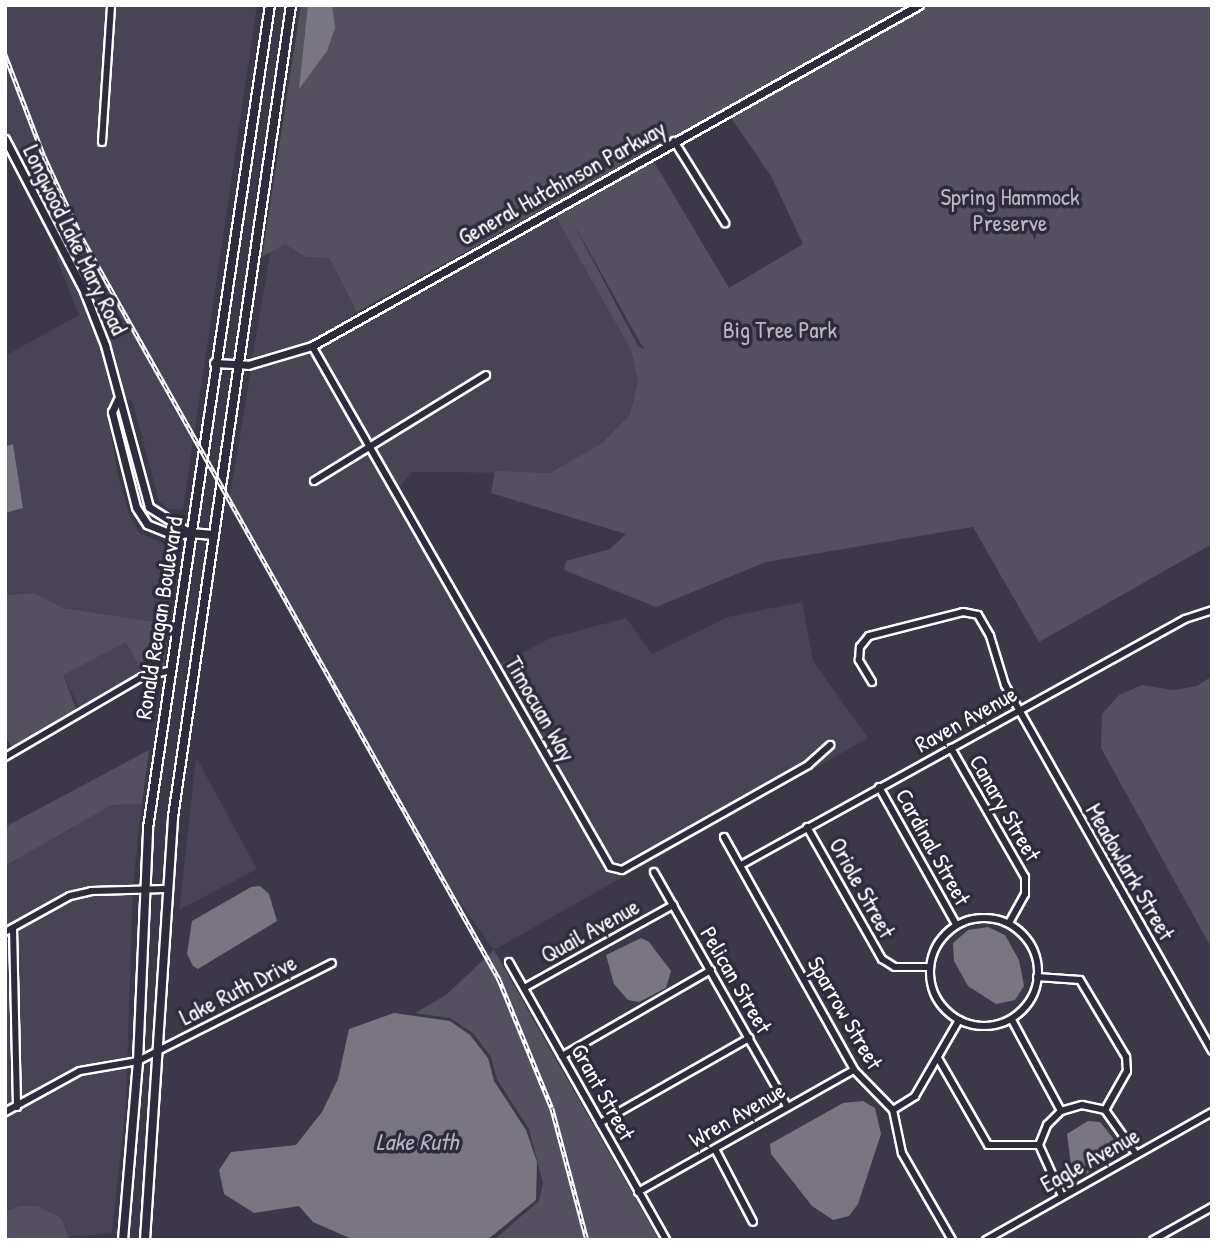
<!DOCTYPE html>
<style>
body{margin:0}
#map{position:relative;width:1217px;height:1245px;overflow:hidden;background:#3c3749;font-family:"Patrick Hand",sans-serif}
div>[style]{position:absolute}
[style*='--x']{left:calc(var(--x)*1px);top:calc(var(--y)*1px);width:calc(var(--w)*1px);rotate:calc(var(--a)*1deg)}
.built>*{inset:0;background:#494455;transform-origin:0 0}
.green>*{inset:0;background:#555060}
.water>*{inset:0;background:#797682}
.roads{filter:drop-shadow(2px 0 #fff) drop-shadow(-2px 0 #fff) drop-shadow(0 2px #fff) drop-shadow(0 -2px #fff)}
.minor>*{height:6px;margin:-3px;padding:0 3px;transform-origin:3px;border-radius:3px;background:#2f2a3d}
.minor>.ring{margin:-3px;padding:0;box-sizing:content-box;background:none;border:6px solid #2f2a3d;border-radius:50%}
.tertiary>*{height:7px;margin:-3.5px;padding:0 3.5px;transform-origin:3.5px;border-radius:3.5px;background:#2f2a3d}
.secondary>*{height:8px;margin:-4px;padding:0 4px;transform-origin:4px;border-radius:4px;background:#2f2a3d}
.rail>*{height:4.5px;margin-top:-2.25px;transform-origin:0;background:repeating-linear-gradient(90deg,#2f2a3d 0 5px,#fff 0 10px);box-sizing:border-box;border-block:2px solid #fff}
span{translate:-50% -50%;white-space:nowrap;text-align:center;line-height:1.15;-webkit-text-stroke:7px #2f2a3d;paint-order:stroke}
.street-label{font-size:23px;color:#fff}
.park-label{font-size:23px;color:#bbb9bf}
.water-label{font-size:24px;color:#b5b4ba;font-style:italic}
.frame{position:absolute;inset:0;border:7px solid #fff;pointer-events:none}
</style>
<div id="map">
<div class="built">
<div style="clip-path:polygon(5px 5px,257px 5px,183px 510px,169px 509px,159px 501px,132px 401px,121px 396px,109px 344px,87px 290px,5px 128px)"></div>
<div style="clip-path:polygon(554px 214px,631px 350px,638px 381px,630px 416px,602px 443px,550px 473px,412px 472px,400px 487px,406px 510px,496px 666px,551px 638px,626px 618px,652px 654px,728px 617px,802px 602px,813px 661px,868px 738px,494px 950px,435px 868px,229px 501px,251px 369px,314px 350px)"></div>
<div style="clip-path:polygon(273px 236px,305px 257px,329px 258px,357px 312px,310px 343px,252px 360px)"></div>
<div style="clip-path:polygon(60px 254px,102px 346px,114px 397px,107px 407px,117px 472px,129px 514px,140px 533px,178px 550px,169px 624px,63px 608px,35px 593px,5px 595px,5px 513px,23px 507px,13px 444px,5px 447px,5px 356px,79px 315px,56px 256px)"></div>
<div style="left:126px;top:641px;width:41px;height:72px;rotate:62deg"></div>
<div style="clip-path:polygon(196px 757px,257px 869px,179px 910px,180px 904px)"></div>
<div style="clip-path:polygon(142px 804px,133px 885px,126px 1102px,112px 1233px,69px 1237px,66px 1229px,19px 1206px,5px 1212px,5px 866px,112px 805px)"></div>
</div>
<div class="green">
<div style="clip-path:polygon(evenodd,301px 5px,1212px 5px,1212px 544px,1039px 642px,973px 527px,766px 562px,656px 607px,564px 570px,566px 561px,610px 549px,626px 534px,491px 493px,495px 471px,550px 473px,602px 443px,630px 415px,638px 381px,631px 350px,554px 214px,565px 208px,560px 200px,357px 312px,329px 258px,305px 257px,285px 244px,262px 257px,301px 5px,731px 118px,771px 176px,803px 244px,729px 288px,654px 162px,731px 118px,301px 5px,570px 217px,642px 346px,645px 349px,638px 346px,570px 217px)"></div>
<div style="clip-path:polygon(35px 593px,63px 608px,169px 624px,164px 665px,145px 677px,126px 642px,63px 675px,78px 714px,13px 749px,5px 736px,5px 595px)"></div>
<div style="clip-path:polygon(1212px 676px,1212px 949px,1101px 748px,1102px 714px,1119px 695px,1142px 685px,1173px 690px,1197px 686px)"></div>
<div style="clip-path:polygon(149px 750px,142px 804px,112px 805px,5px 866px,5px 827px)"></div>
<div style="clip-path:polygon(494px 950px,550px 1049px,659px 1240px,494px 1240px,539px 1201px,543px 1183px,529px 1129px,497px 1079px,491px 1057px,473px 1033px,450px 1018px,415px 1013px,446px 995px)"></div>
<div style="clip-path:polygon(19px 1206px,37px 1206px,61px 1218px,70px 1240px,5px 1240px,5px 1212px)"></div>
</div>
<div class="water">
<div style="clip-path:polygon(308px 5px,332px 5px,335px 28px,327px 51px,299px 89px)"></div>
<div style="clip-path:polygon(13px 444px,23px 508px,5px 513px,5px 447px)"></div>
<div style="clip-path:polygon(260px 886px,269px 894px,277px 921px,198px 969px,193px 966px,187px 954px,192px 921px,251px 887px)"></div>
<div style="clip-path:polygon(988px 927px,1005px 935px,1019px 960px,1024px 986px,1015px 1000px,996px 1004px,968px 986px,954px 961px,953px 943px,968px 930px)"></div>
<div style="clip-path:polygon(641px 938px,649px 942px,671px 971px,666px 988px,639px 1002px,628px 1000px,614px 984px,606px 955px)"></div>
<div style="clip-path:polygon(394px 1013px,450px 1021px,470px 1035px,488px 1058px,494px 1081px,526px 1130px,537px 1162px,536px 1200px,487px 1240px,354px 1240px,313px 1222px,299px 1206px,254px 1213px,224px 1194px,219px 1170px,231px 1152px,296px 1145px,322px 1112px,338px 1079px,349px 1029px)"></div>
<div style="clip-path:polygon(863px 1101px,875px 1108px,881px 1134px,858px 1204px,849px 1216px,833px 1220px,812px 1206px,771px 1154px,770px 1144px,843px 1103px)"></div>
<div style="clip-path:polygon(1088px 1121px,1100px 1122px,1113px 1138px,1115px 1153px,1086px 1174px,1071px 1165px,1067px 1134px)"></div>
</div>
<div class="roads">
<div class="minor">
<div style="--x:674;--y:141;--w:97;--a:58.1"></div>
<div style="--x:102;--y:142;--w:137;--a:-86.2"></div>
<div style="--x:312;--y:346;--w:600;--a:60.23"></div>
<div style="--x:610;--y:867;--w:12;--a:14"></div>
<div style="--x:622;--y:870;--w:214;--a:-29.4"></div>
<div style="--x:808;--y:765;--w:30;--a:-42"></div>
<div style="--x:314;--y:481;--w:202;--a:-31.6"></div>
<div style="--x:872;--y:682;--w:26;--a:-121"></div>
<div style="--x:859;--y:660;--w:13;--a:-86"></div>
<div style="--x:860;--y:647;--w:14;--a:-51"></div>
<div style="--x:869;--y:636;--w:97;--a:-14.3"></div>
<div style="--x:963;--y:612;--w:15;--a:11"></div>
<div style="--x:978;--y:615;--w:24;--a:60"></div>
<div style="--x:990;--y:636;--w:51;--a:73"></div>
<div style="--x:1005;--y:685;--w:420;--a:60.5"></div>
<div style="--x:951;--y:748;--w:149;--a:60.2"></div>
<div style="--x:1025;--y:877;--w:17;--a:90"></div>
<div style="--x:1025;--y:894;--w:33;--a:119"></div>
<div style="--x:5;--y:757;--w:159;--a:-30.3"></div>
<div style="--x:142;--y:677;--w:28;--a:-13"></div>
<div style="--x:879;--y:787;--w:157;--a:60.7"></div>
<div style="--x:807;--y:827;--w:152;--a:60.4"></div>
<div style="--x:882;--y:959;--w:15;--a:32"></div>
<div style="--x:895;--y:967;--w:35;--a:0"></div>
<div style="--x:724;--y:837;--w:267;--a:60.8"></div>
<div style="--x:854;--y:1070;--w:56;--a:45.7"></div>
<div style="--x:893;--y:1110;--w:44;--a:78.2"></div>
<div style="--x:902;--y:1153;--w:100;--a:60.1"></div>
<div style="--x:741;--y:865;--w:508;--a:-28.99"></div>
<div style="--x:1185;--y:619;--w:28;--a:-18"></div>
<div style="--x:654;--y:872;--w:269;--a:60.4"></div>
<div class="ring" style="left:930px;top:918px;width:102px;height:102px"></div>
<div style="--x:13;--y:928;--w:179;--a:88.7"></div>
<div style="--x:5;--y:932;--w:74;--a:-29"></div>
<div style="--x:70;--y:896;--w:22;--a:-13"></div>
<div style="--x:91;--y:891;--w:74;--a:-1.5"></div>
<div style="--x:509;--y:962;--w:319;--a:60.5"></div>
<div style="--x:1037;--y:977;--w:43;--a:4"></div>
<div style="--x:1080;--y:980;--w:90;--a:59.1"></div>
<div style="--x:1126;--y:1057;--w:14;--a:86"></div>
<div style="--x:1127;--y:1071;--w:45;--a:119.4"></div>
<div style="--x:524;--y:988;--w:171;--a:-29.1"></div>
<div style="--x:1012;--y:1020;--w:103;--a:61.7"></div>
<div style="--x:562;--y:1056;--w:172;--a:-30"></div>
<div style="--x:938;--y:1058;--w:100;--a:60.1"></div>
<div style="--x:988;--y:1145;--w:51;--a:0"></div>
<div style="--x:893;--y:1110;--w:26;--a:-32"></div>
<div style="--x:915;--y:1096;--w:88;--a:-59.9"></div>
<div style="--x:5;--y:1112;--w:85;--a:-28.7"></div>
<div style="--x:80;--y:1071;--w:59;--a:-9.8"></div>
<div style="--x:138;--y:1061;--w:217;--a:-26.8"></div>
<div style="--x:600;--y:1123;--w:172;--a:-29.7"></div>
<div style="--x:715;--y:1149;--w:82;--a:62.5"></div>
<div style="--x:638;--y:1192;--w:248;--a:-29.5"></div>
<div style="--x:1062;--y:1196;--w:56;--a:-114.3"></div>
<div style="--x:1039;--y:1145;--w:22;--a:-68"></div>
<div style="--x:1047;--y:1125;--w:20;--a:-45"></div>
<div style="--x:1061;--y:1111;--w:22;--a:-16"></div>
<div style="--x:1082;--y:1105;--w:24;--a:12"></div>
<div style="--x:1105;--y:1110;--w:54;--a:54.8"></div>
<div style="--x:986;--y:1240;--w:260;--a:-29.5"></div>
<div style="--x:1153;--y:1240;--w:68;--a:-29.2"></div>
</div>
<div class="tertiary">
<div style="--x:5;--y:139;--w:171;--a:62.5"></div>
<div style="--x:84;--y:291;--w:58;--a:68.7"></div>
<div style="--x:105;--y:345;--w:168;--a:74.8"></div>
<div style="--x:149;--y:507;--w:49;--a:32.4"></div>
<div style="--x:190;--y:533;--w:16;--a:173"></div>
<div style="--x:174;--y:535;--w:29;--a:-158"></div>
<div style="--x:147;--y:524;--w:20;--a:-123"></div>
<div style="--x:136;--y:507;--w:98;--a:-104.2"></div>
<div style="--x:112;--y:412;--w:14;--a:-65"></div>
<div style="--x:214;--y:363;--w:34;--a:3"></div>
<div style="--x:248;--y:365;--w:67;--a:-16.5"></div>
<div style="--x:312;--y:346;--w:696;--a:-29.33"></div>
</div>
<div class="secondary">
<div style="--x:190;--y:533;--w:21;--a:5"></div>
<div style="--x:123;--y:1240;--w:180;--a:-85.2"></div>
<div style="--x:138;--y:1061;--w:233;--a:-87.5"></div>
<div style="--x:148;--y:828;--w:832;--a:-81.57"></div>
<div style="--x:145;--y:1240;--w:424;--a:-86.2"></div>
<div style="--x:173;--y:817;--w:821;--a:-81.73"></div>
</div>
</div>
<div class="rail">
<div style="--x:5;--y:54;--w:109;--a:69.1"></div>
<div style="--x:44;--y:156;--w:88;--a:65.2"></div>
<div style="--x:81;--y:236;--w:853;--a:60.64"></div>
<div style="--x:499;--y:979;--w:139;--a:67.7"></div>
<div style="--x:552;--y:1108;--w:137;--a:75.1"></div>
</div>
<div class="street-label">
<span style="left:562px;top:183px;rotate:-29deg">General Hutchinson Parkway</span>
<span style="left:75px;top:240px;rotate:64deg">Longwood Lake Mary Road</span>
<span style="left:159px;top:618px;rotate:-81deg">Ronald Reagan Boulevard</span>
<span style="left:540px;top:709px;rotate:60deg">Timocuan Way</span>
<span style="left:966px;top:719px;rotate:-29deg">Raven Avenue</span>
<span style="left:1005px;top:808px;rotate:60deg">Canary Street</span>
<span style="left:933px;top:847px;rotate:61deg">Cardinal Street</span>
<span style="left:1130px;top:872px;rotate:60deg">Meadowlark Street</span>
<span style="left:862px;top:888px;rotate:61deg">Oriole Street</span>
<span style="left:590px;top:931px;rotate:-29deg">Quail Avenue</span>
<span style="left:736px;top:980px;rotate:60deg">Pelican Street</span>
<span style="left:238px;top:990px;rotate:-27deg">Lake Ruth Drive</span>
<span style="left:845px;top:1013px;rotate:60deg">Sparrow Street</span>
<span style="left:603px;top:1092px;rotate:61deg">Grant Street</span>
<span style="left:737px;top:1115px;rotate:-30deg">Wren Avenue</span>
<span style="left:1090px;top:1160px;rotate:-29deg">Eagle Avenue</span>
</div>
<div class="park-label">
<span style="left:1010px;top:210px">Spring Hammock<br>Preserve</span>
<span style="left:780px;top:330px">Big Tree Park</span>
</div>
<div class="water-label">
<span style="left:417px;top:1142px">Lake Ruth</span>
</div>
<div class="frame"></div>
</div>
